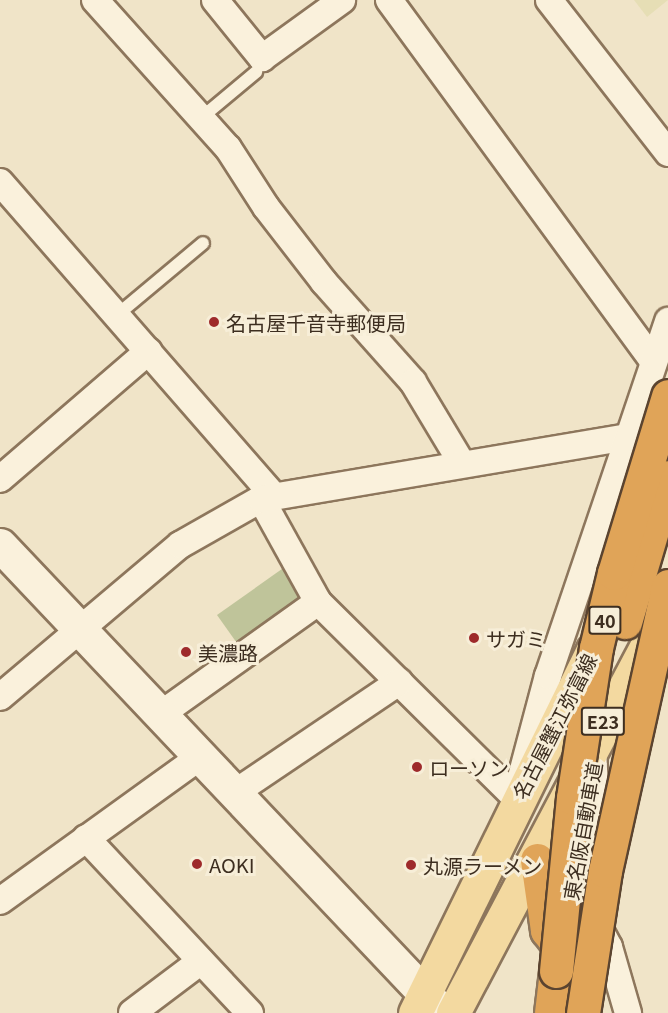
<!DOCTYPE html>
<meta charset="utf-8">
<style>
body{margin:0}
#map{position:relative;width:668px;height:1013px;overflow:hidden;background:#f0e4c8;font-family:Georgia,"Noto Sans JP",serif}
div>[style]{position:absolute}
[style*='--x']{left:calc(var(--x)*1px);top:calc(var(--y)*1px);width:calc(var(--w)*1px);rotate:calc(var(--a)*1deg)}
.farmland>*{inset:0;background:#e6deb5}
.cemetery>*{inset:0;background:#bfc49a}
.roads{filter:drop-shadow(2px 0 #8d765c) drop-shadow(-2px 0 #8d765c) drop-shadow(0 2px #8d765c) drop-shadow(0 -2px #8d765c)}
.lane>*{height:12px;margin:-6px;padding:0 6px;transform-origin:6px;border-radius:6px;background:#faf1dc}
.street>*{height:26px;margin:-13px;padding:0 13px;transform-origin:13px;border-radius:13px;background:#faf1dc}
.secondary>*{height:33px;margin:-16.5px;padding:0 16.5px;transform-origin:16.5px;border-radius:16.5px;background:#faf1dc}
.primary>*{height:33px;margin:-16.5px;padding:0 16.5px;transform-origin:16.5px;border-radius:16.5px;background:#f3d9a0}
.highway>*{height:33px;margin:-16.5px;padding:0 16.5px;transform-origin:16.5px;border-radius:16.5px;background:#e0a458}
.bridges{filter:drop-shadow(2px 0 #5b4430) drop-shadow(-2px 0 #5b4430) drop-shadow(0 2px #5b4430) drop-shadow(0 -2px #5b4430)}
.highway-bridge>*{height:33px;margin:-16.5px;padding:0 16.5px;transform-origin:16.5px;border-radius:16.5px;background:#e0a458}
.dots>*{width:16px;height:16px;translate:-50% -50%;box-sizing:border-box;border:3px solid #f7eed8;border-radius:50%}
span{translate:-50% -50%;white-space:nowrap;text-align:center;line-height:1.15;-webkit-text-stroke:6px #f7eed8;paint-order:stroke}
.shield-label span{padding:2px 4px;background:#f7eed8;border:2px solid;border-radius:4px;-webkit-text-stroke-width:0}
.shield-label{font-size:18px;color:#3d2e20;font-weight:700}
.poi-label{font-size:20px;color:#3d2e20}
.left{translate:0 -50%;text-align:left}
.street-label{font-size:20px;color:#3d2e20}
</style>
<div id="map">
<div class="farmland">
<div style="clip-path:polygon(634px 0,668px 0,647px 17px)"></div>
</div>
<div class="cemetery">
<div style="clip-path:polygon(289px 564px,303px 593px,302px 603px,239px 646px,217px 615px)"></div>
</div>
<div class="roads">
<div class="lane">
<div style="--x:201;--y:118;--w:72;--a:-39.9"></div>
<div style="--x:117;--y:315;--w:112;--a:-39.9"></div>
</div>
<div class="street">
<div style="--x:95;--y:0;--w:199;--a:48.1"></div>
<div style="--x:228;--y:148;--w:70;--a:57.2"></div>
<div style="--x:266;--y:207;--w:95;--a:52.3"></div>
<div style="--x:324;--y:282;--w:134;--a:48.3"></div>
<div style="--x:413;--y:382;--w:93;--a:59"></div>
<div style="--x:215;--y:0;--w:75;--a:51"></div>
<div style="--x:262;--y:58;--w:99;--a:-35.9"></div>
<div style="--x:389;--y:0;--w:447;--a:53.8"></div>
<div style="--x:549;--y:0;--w:194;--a:52.1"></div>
<div style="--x:0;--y:182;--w:417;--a:48.9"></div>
<div style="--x:0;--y:479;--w:196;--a:-40.7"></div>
<div style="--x:261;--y:499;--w:118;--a:61"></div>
<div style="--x:318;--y:602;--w:280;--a:44.7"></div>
<div style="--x:0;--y:697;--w:236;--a:-40.2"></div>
<div style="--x:180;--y:545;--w:93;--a:-29.6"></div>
<div style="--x:261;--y:499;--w:413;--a:-9.6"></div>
<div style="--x:161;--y:714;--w:193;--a:-35.5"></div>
<div style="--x:593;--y:750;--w:35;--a:87"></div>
<div style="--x:595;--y:785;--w:102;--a:96.8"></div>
<div style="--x:583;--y:886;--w:23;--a:77"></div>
<div style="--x:588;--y:908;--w:44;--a:61.7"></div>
<div style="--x:609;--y:947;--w:69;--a:73.9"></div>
<div style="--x:520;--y:781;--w:109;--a:-75.1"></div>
<div style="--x:548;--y:676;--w:375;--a:-71.3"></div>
<div style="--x:236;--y:792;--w:197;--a:-34"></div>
<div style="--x:86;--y:838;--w:240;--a:46.9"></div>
<div style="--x:0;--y:901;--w:248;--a:-35.8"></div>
<div style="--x:132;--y:1013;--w:86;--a:-37"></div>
</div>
<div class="secondary">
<div style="--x:0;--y:545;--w:644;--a:46.57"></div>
</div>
<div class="primary">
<div style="--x:415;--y:1013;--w:404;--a:-63.9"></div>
<div style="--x:453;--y:1013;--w:426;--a:-62.2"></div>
</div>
<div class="highway">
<div style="--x:537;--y:860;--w:71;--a:81.9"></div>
<div style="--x:547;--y:930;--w:29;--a:52"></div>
<div style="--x:551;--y:1013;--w:42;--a:-83.2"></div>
</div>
</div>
<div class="bridges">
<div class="highway-bridge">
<div style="--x:625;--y:622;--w:151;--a:-73.5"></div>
<div style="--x:556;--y:971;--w:174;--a:-84.4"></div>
<div style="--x:573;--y:798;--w:152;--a:-81.3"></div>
<div style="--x:596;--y:648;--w:77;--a:-76.5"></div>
<div style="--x:614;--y:573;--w:185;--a:-73"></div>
<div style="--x:583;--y:1013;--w:144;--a:-81.2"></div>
<div style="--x:605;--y:871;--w:292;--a:-77.5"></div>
</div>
</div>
<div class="dots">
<div style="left:214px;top:322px;background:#9e2a2b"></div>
<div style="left:474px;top:638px;background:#9e2a2b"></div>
<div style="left:186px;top:652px;background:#9e2a2b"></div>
<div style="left:417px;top:767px;background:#9e2a2b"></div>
<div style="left:197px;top:864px;background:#9e2a2b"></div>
<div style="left:411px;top:865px;background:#9e2a2b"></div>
</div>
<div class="shield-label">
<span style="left:605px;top:620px">40</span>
<span style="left:603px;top:721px">E23</span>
</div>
<div class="poi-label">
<span class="left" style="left:226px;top:322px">名古屋千音寺郵便局</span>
<span class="left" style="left:486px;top:638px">サガミ</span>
<span class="left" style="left:198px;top:652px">美濃路</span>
<span class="left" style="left:429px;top:767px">ローソン</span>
<span class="left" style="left:209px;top:864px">AOKI</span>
<span class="left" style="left:423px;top:865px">丸源ラーメン</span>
</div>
<div class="street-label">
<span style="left:554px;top:726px;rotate:-63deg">名古屋蟹江弥富線</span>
<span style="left:582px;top:831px;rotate:-80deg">東名阪自動車道</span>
</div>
</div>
